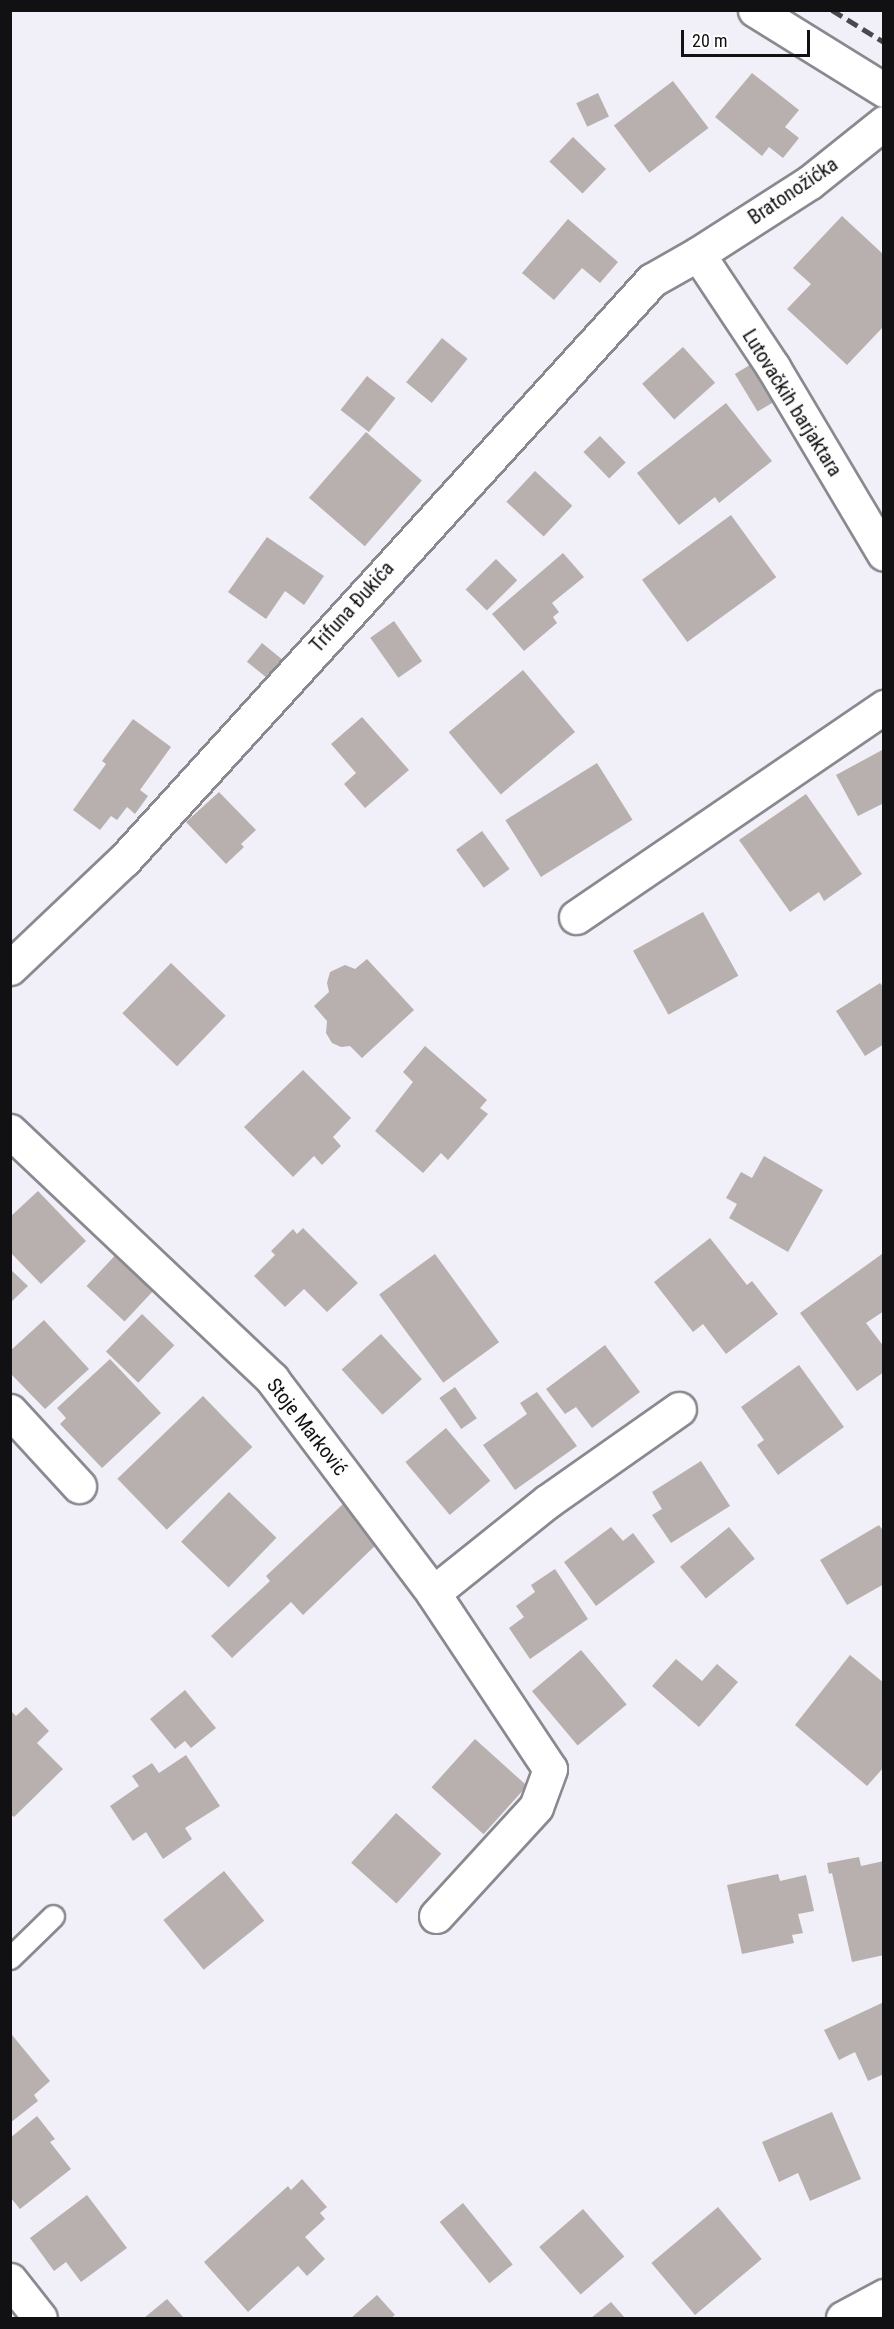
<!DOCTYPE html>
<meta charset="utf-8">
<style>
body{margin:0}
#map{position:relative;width:894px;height:2329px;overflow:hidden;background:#f1eff7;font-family:"Roboto Condensed",sans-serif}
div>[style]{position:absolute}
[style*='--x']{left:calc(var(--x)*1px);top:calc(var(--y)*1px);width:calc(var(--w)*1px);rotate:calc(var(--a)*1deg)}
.building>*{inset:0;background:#b8b0ae;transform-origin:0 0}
.roads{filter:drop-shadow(2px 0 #8a8990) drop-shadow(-2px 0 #8a8990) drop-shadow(0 2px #8a8990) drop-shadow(0 -2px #8a8990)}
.lane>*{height:21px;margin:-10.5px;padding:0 10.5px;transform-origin:10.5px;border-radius:10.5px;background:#fff}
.street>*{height:33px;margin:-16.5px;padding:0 16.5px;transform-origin:16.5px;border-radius:16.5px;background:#fff}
.secondary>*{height:33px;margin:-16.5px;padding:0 16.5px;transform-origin:16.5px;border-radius:16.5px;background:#fff}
.rail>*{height:4.5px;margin-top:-2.25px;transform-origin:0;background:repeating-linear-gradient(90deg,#49484c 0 12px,transparent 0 18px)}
span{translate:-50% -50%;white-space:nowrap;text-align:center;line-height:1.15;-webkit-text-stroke:5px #fefeff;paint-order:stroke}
.street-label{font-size:20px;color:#111013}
.frame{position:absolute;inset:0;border:12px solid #111013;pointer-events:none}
.scale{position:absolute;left:681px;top:30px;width:129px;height:27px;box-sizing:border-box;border:3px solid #111013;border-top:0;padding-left:8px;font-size:18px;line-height:21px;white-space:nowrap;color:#111013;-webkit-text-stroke:4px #fefeff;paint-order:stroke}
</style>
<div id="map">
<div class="building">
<div style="clip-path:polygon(752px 73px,799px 110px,785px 127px,799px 138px,783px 158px,769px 147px,762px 156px,715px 117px)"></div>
<div style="left:673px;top:81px;width:59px;height:74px;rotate:53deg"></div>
<div style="left:598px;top:93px;width:26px;height:24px;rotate:65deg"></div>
<div style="left:573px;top:137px;width:46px;height:34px;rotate:44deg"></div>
<div style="clip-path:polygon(842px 216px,884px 255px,884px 326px,847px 365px,787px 309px,811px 284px,793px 268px)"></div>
<div style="clip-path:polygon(568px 219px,618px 262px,600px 283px,582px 268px,554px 300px,522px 273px)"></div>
<div style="left:442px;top:338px;width:33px;height:57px;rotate:39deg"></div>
<div style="left:683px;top:347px;width:48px;height:55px;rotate:48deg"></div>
<div style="left:758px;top:360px;width:44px;height:27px;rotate:59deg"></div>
<div style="left:367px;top:376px;width:36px;height:43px;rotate:38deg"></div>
<div style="clip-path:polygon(726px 403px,772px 461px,719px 503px,715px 497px,679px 525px,637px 473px)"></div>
<div style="left:366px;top:432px;width:74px;height:87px;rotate:41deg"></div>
<div style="left:600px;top:436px;width:37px;height:23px;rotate:46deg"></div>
<div style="left:535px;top:471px;width:51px;height:42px;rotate:43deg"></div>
<div style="left:731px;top:515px;width:77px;height:110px;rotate:54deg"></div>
<div style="clip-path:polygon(267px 537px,324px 576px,304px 605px,285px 591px,266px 619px,228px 592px)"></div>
<div style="clip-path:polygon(563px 553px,584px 577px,552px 603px,559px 612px,553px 617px,557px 623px,524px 651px,492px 614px)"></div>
<div style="left:496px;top:559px;width:30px;height:43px;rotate:45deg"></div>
<div style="left:394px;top:621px;width:49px;height:29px;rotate:55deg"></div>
<div style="left:262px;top:643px;width:36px;height:24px;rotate:39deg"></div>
<div style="left:523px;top:670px;width:81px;height:97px;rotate:50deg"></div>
<div style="clip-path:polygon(362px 717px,409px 770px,365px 808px,344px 784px,356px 773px,331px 744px)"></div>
<div style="clip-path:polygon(133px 719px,171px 747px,140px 790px,148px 796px,135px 814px,127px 807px,117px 820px,111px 816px,100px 830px,73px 810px,106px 764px,102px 761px)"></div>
<div style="clip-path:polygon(884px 749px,884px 803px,858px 816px,836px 775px)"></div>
<div style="left:597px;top:763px;width:67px;height:108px;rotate:58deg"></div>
<div style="clip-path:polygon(219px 792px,256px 830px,241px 844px,244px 847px,226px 864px,186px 822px)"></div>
<div style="clip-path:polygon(806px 794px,862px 874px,824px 901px,819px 892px,790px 912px,739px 840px)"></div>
<div style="left:482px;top:831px;width:47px;height:32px;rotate:54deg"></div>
<div style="left:703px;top:912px;width:73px;height:80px;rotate:61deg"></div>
<div style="clip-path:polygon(367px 959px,414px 1010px,362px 1058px,350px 1046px,341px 1047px,332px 1043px,326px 1033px,327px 1021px,314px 1006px,329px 992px,327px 983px,330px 972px,345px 965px,355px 969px)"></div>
<div style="left:171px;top:963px;width:76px;height:70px;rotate:44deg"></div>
<div style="clip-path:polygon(880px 983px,884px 988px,884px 1044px,865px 1056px,836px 1011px)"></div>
<div style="clip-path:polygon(425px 1046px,487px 1100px,480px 1108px,488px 1114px,448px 1160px,441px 1153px,423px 1173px,375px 1131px,413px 1082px,403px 1072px)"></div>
<div style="clip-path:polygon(303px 1070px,351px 1118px,333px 1137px,341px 1146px,322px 1165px,314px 1156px,293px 1177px,244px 1127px)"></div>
<div style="clip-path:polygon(764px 1156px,823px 1190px,788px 1252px,729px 1218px,737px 1204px,726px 1198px,741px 1172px,752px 1178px)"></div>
<div style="clip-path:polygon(38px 1191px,86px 1241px,41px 1284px,10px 1252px,10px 1217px)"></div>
<div style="clip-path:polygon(303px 1228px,358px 1283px,327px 1312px,304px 1289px,285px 1307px,254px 1276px,275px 1255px,271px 1251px,293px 1229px,297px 1234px)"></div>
<div style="clip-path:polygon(710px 1238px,747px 1285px,752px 1281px,778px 1314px,726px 1354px,703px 1324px,693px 1332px,654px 1282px)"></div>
<div style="left:122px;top:1248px;width:52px;height:52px;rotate:43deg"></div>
<div style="left:435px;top:1254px;width:109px;height:69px;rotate:54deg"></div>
<div style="clip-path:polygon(882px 1254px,884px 1311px,866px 1323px,884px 1347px,884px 1372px,857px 1391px,800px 1313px)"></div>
<div style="clip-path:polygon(10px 1269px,28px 1286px,10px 1303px)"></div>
<div style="left:142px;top:1314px;width:45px;height:52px;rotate:44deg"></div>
<div style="clip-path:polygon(44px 1320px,89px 1369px,45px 1409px,10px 1373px,10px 1351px)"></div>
<div style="left:381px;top:1334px;width:61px;height:53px;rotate:48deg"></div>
<div style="clip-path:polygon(605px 1345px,640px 1392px,592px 1428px,576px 1407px,565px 1414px,546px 1389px)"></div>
<div style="clip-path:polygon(110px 1359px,161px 1413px,102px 1468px,60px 1424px,66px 1418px,57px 1408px)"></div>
<div style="clip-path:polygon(799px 1365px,844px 1427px,778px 1475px,757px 1445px,764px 1440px,741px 1407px)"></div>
<div style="left:455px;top:1387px;width:38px;height:19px;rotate:55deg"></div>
<div style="clip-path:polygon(537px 1392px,577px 1446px,515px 1490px,483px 1445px,527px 1414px,520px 1403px)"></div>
<div style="left:203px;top:1396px;width:71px;height:119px;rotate:46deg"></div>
<div style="left:446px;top:1428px;width:69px;height:53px;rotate:50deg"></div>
<div style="clip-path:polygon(701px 1461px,730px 1506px,671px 1543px,652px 1515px,662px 1509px,652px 1492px)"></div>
<div style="left:229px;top:1492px;width:66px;height:69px;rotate:44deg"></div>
<div style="clip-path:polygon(343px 1504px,379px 1542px,303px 1615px,291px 1602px,232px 1658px,211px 1636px,270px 1581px,266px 1576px)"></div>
<div style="clip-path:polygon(879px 1525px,884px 1532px,884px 1584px,847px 1605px,820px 1560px)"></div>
<div style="clip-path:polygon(611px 1527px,623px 1541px,633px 1533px,655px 1562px,596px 1606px,564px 1562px)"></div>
<div style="left:729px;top:1527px;width:41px;height:63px;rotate:51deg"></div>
<div style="clip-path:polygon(555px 1569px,588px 1619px,530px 1659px,509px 1628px,524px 1617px,516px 1606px,535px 1592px,531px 1585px)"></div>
<div style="left:581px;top:1650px;width:71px;height:64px;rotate:50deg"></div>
<div style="clip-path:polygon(850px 1655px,884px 1683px,884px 1767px,867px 1786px,795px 1725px)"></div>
<div style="clip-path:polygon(676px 1659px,702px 1681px,717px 1664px,738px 1682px,699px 1727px,652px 1686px)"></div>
<div style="clip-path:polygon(185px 1690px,216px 1728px,191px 1748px,185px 1741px,175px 1749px,150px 1719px)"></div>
<div style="clip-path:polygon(26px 1707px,49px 1731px,37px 1743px,63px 1769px,14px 1817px,10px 1814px,10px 1710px,16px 1716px)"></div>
<div style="left:475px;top:1739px;width:70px;height:65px;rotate:42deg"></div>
<div style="clip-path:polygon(186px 1755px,220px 1806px,185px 1828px,192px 1839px,163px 1859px,146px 1832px,133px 1841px,110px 1806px,139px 1786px,132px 1776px,152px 1763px,159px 1773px)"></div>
<div style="left:396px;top:1813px;width:61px;height:67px;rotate:42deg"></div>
<div style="clip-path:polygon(859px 1857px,861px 1866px,884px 1861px,884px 1955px,852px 1962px,832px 1873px,829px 1874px,827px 1863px)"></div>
<div style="left:224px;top:1871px;width:64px;height:78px;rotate:51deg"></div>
<div style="clip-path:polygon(778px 1874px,780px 1881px,806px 1875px,814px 1911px,798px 1914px,803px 1933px,792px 1935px,794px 1943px,742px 1954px,727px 1885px)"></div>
<div style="clip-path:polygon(884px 2002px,884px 2074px,868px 2081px,855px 2052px,839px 2060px,824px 2030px)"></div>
<div style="clip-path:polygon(12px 2035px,50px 2081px,34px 2095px,38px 2101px,10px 2123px)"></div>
<div style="clip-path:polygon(832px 2112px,861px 2179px,810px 2201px,798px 2173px,779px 2182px,762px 2142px)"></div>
<div style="clip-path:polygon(37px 2116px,55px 2139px,50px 2142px,71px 2169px,20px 2209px,10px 2197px,10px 2138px)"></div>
<div style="clip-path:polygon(302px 2179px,327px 2207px,320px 2213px,325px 2219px,305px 2237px,325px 2259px,307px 2276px,298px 2266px,248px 2312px,204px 2262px,288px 2186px,291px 2190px)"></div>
<div style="clip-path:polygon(87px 2195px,127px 2248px,81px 2282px,66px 2262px,54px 2271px,30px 2238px)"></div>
<div style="left:463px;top:2203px;width:79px;height:30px;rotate:51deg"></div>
<div style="left:718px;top:2207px;width:68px;height:87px;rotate:50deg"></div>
<div style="left:583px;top:2209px;width:63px;height:58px;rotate:49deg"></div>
<div style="clip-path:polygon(377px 2295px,395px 2315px,391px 2318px,351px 2318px)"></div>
<div style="clip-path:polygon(167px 2299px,184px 2318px,144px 2318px)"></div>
<div style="clip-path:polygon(611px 2302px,625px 2318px,591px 2318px)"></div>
</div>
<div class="roads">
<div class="lane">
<div style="--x:10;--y:1958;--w:60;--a:-44.3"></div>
</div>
<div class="street">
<div style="--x:755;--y:10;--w:152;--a:31.8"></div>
<div style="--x:698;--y:254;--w:136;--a:56.4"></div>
<div style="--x:773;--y:367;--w:217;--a:59.3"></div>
<div style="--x:576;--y:917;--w:373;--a:-34.3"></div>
<div style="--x:10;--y:968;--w:157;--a:-43.5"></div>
<div style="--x:124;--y:860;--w:784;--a:-47.69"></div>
<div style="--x:652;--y:280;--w:53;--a:-29.5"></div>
<div style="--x:698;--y:254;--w:133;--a:-32.7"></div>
<div style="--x:810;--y:182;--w:95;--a:-38.6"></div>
<div style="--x:10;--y:1131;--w:361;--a:43.4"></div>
<div style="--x:272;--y:1379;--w:268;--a:53"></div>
<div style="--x:433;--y:1593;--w:211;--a:56.4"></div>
<div style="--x:550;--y:1769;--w:40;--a:110.2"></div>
<div style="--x:536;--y:1807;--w:148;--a:132.5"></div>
<div style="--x:10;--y:1411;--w:102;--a:47.4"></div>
<div style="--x:433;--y:1593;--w:147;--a:-38.7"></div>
<div style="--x:548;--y:1501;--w:160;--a:-35.1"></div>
<div style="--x:10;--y:2280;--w:48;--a:51.7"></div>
</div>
<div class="secondary">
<div style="--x:843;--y:2318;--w:47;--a:-28.2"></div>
</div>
</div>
<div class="rail">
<div style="--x:832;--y:10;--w:61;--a:31.6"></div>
</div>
<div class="street-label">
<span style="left:793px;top:191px;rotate:-34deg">Bratonožićka</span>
<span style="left:792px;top:403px;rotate:58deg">Lutovačkih barjaktara</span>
<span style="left:352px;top:607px;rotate:-48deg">Trifuna Đukića</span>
<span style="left:307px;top:1427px;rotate:52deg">Stoje Marković</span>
</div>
<div class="frame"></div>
<div class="scale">20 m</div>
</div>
